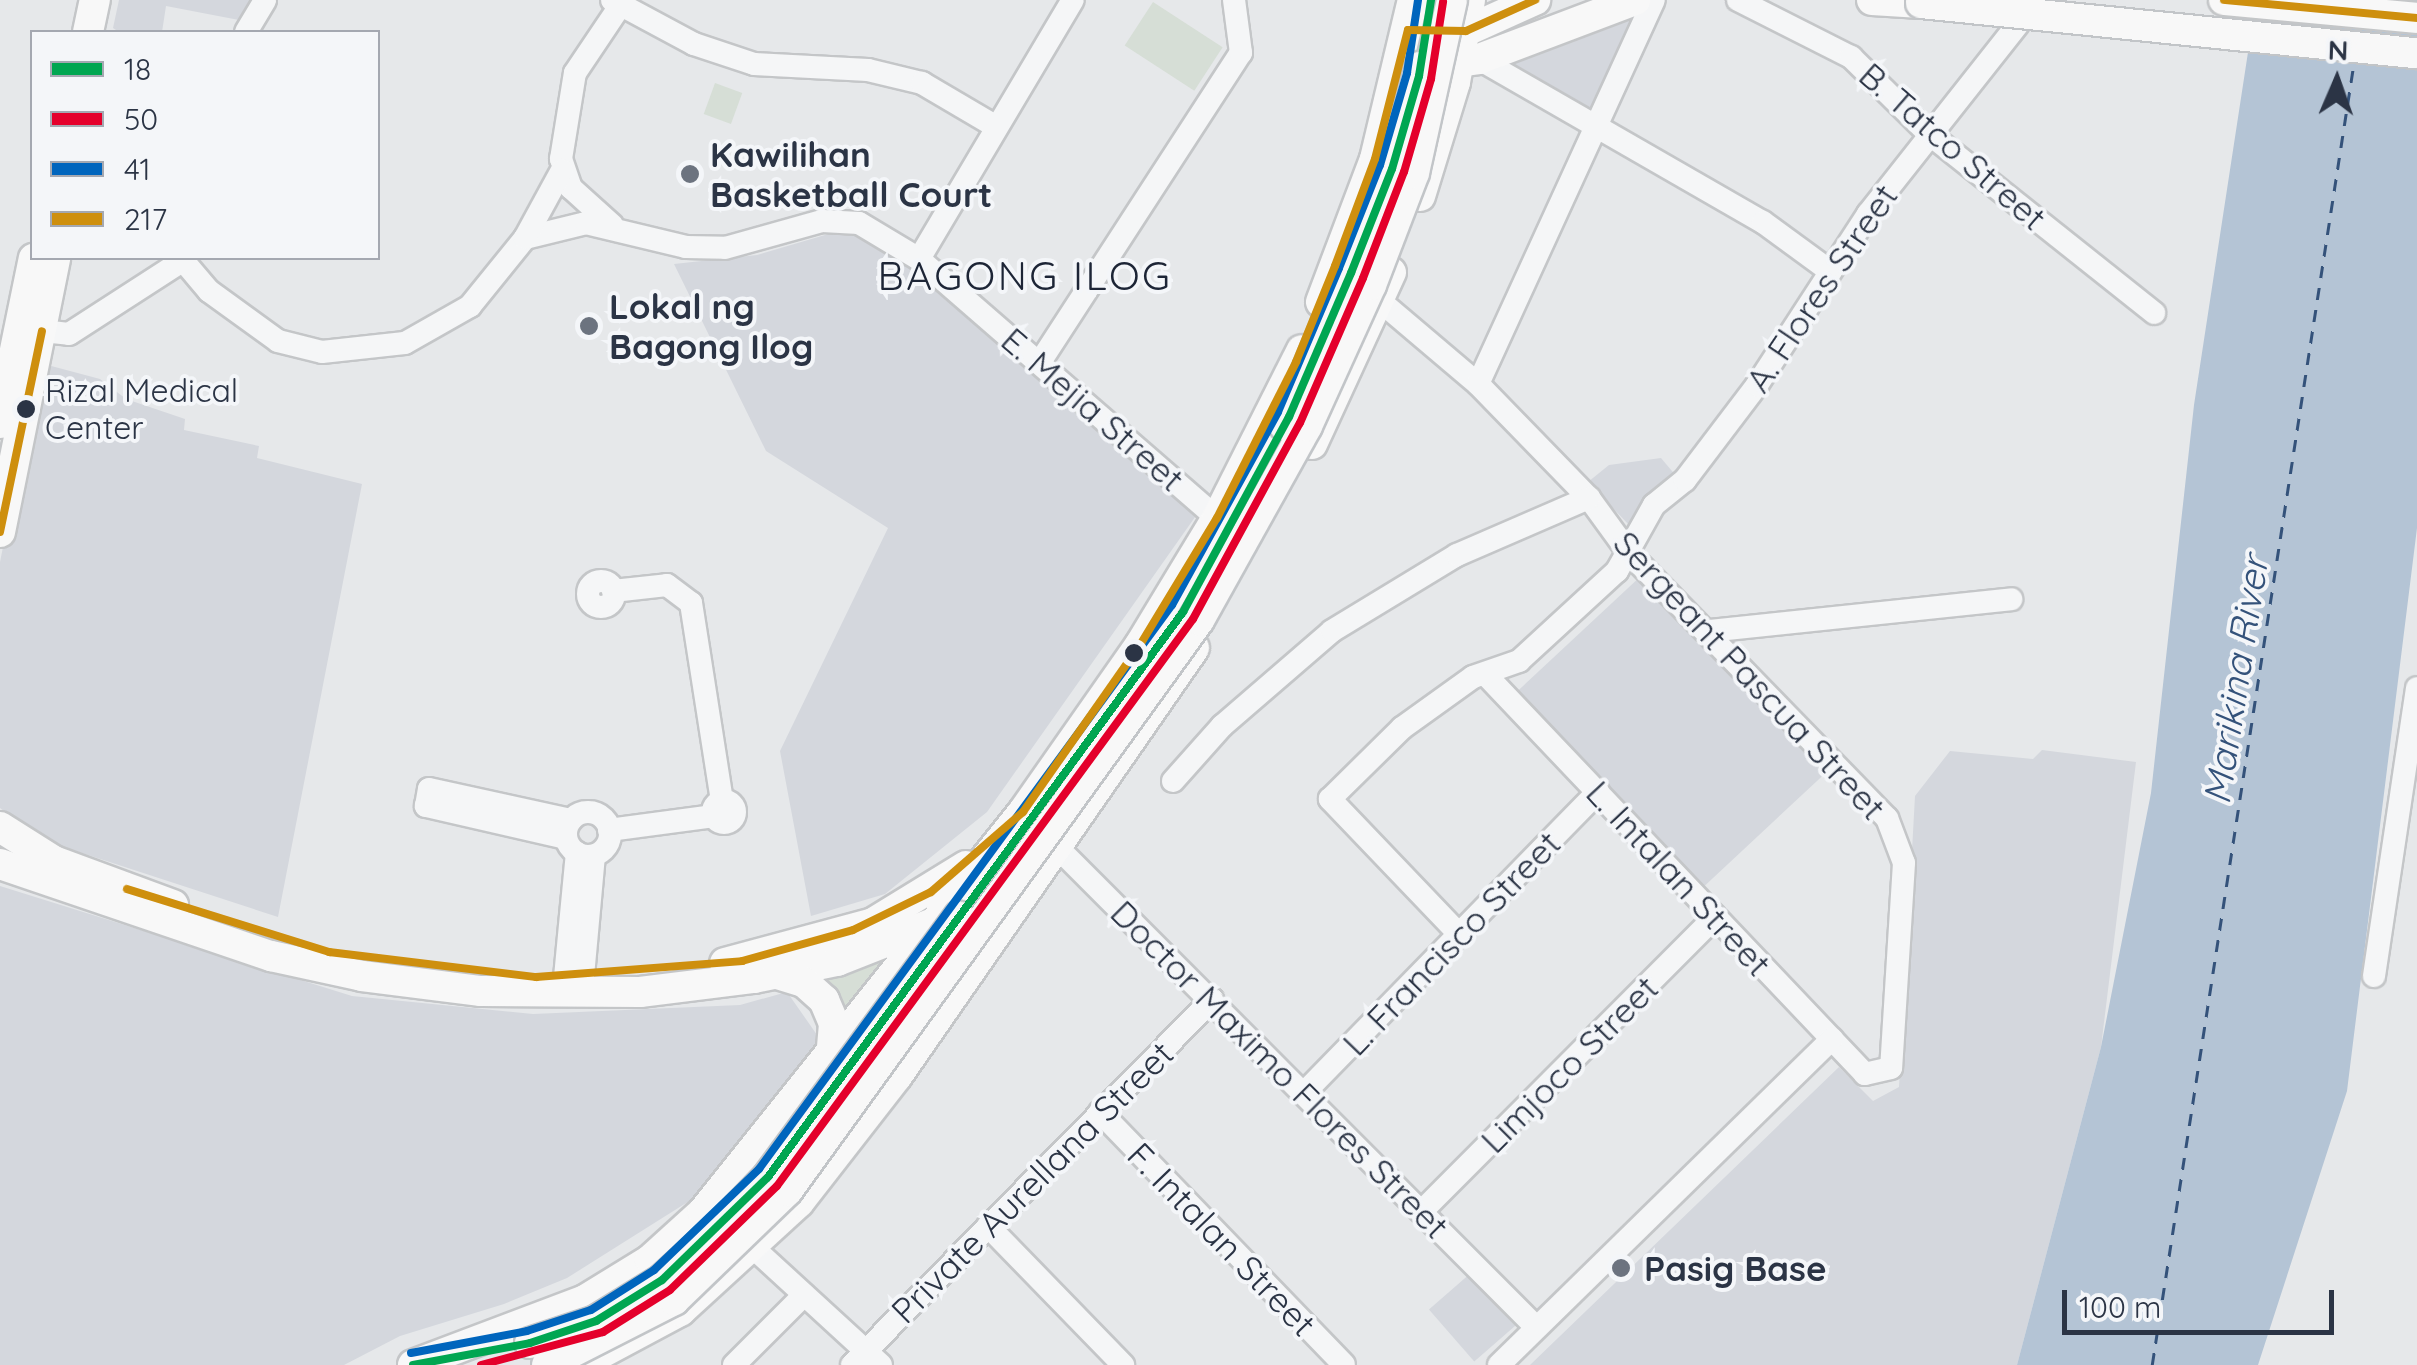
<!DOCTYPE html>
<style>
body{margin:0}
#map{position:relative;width:2417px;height:1365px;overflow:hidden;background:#e6e8ea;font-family:Quicksand,sans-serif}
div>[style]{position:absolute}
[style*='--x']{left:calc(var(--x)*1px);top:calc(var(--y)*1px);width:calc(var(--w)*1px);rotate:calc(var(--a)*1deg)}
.built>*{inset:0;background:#d4d7dd;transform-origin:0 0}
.green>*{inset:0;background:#d6ded6;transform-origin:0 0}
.water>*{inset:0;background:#b4c4d5}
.ferry>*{height:2.5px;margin-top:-1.25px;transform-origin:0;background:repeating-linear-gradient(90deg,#34527a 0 12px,transparent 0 22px)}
.roads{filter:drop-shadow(2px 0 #c4c6c8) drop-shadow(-2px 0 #c4c6c8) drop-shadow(0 2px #c4c6c8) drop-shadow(0 -2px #c4c6c8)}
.minor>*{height:22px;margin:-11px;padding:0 11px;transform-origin:11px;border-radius:11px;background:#f5f6f7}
.minor>.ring{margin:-11px;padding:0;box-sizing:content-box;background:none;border:22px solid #f5f6f7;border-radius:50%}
.major>*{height:30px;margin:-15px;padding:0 15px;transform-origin:15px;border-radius:15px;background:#f8f8f8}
.bridges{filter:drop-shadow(2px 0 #c2c5c8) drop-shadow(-2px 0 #c2c5c8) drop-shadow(0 2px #c2c5c8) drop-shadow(0 -2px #c2c5c8)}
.major-bridge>*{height:30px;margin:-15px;padding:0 15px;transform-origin:15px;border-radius:15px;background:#f8f8f8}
.bus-1>*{height:8px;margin:-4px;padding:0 4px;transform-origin:4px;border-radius:4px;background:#00a651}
.bus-2>*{height:8px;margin:-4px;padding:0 4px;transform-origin:4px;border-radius:4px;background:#e4002b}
.bus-3>*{height:8px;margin:-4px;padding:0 4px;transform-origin:4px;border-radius:4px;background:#0065bd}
.bus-4>*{height:8px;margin:-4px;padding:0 4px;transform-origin:4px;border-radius:4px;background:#ce8f0e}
.dots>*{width:28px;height:28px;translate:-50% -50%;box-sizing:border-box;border:5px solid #f4f6f9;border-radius:50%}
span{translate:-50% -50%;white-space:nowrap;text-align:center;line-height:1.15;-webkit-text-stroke:8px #f4f6f9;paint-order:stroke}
.bus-label{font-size:32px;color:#2b3445}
.left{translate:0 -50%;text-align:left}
.street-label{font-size:35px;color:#2b3445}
.poi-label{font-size:35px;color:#2b3445;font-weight:700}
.water-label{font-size:38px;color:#34527a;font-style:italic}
.quarter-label{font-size:40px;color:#1d2536;letter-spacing:2.5px}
.legend{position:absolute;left:30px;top:30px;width:350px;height:230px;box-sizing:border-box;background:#f4f6f9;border:2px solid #a4a8b1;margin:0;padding:12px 18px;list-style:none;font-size:30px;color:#2b3445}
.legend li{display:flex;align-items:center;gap:20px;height:50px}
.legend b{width:50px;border:2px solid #a4a8b1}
.north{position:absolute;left:2287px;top:30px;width:100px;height:100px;-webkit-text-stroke:8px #f4f6f9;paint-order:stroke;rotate:2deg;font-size:28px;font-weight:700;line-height:40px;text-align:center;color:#2b3445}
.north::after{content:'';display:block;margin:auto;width:35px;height:45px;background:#2b3445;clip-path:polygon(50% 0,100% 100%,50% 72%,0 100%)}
.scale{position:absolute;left:2062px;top:1290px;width:272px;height:45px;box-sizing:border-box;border:5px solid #2b3445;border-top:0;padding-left:12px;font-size:30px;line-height:35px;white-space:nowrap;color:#2b3445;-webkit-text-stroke:8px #f4f6f9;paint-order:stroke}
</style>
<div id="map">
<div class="built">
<div style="clip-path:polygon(119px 0,250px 0,239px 20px,166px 6px,162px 32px,119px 32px,113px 28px)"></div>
<div style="clip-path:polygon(1637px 14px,1594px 114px,1499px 66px)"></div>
<div style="clip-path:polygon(842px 230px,905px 257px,1200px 510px,987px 812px,885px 894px,811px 916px,780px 751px,888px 528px,766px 451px,674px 264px,757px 255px)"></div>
<div style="clip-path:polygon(40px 363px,100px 379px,126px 399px,185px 419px,184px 430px,259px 446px,257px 458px,362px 484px,278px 917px,39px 839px,0 808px,0 562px)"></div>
<div style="clip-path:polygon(1661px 458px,1677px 477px,1630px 526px,1588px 482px,1609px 465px)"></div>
<div style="left:1642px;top:575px;width:270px;height:177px;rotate:47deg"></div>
<div style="clip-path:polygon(2042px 750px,2136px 762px,2101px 1047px,2017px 1365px,1530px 1365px,1839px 1067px,1873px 1101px,1899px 1087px,1915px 796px,1950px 751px,2033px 759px)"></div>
<div style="clip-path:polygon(0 886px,352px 996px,533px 1014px,740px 1005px,787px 992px,822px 1042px,702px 1193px,567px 1278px,504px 1304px,400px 1336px,344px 1365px,0 1365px)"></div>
<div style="left:1472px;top:1272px;width:69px;height:57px;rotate:49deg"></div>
</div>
<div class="green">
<div style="left:1153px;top:2px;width:83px;height:52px;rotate:33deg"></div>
<div style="left:715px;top:83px;width:29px;height:33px;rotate:20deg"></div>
<div style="clip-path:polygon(897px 948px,847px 1017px,841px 999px,819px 976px)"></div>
</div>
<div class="water">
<div style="clip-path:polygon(2256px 0,2417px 0,2417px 528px,2347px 1091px,2258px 1365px,2017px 1365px,2101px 1047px,2151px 793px,2194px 405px)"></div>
</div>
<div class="ferry">
<div style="--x:2152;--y:1365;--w:1319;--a:-81.19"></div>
</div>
<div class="roads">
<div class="minor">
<div style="--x:612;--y:0;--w:93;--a:28.2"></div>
<div style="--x:694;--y:44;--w:63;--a:18.4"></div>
<div style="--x:754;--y:64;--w:114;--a:3"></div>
<div style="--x:868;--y:70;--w:56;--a:13.5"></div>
<div style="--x:922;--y:83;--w:85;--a:30.5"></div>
<div style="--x:1738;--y:0;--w:127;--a:26.8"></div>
<div style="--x:1851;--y:57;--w:108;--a:44.6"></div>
<div style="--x:1928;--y:133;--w:289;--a:38.5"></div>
<div style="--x:246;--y:32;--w:37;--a:-59"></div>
<div style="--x:1479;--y:59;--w:327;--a:29.9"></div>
<div style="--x:1763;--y:222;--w:83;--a:36.2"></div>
<div style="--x:612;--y:225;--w:55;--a:-137.9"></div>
<div style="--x:571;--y:188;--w:31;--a:-109"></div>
<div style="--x:561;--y:159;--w:87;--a:-80.8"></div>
<div style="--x:575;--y:73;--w:88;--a:-56.1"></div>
<div style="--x:525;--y:238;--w:63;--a:-13.8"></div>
<div style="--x:586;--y:223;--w:103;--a:13.5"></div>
<div style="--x:686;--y:247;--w:39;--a:1"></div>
<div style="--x:725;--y:248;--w:101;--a:-15.6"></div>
<div style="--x:822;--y:221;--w:37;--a:3"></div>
<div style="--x:859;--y:223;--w:70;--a:31"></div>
<div style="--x:919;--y:259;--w:395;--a:41"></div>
<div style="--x:181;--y:258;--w:43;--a:49.7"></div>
<div style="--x:209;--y:291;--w:85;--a:35.9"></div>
<div style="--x:278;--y:341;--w:45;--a:14"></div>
<div style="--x:322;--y:352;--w:83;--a:-6.2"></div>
<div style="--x:405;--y:343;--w:75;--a:-29.6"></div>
<div style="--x:470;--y:306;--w:87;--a:-51"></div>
<div style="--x:525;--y:238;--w:77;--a:-61.4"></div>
<div style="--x:919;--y:259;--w:301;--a:-59.3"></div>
<div style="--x:1380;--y:301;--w:128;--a:40.3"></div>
<div style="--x:1478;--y:384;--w:159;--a:45.8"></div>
<div style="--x:1589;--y:498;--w:68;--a:54"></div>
<div style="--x:1629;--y:553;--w:370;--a:45.8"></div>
<div style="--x:1887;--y:818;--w:48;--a:69.3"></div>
<div style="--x:1904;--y:863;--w:205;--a:93.6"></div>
<div style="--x:1891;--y:1068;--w:27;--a:167"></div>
<div style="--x:1865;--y:1074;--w:552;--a:-133.53"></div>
<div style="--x:42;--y:331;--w:27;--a:6"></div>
<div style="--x:69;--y:334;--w:135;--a:-32.9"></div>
<div style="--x:1040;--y:362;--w:369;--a:-57"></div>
<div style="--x:1241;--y:53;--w:53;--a:-97.5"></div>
<div style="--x:1478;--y:384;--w:422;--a:-65.4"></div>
<div class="ring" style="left:588px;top:581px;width:4px;height:4px"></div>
<div style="--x:613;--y:591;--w:54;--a:-6.3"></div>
<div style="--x:667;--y:585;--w:30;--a:37"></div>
<div style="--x:691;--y:603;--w:200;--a:81.1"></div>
<div style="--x:1709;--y:631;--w:304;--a:-6"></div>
<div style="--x:1173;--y:781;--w:74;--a:-48.3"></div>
<div style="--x:1222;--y:726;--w:145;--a:-40.8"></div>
<div style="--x:1332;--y:631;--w:146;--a:-31.3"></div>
<div style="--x:1457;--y:555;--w:144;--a:-23.4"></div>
<div class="ring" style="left:713px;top:801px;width:0;height:0"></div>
<div class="ring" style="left:566px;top:812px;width:22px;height:22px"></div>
<div style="--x:609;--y:830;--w:106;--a:-7.6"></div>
<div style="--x:566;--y:838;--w:144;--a:-167.1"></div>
<div style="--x:426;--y:806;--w:17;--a:-80"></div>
<div style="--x:429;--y:789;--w:145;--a:12.3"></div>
<div style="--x:1048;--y:838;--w:691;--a:45.06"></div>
<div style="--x:1459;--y:934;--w:187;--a:-133.7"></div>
<div style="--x:1330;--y:799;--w:101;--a:-44.6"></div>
<div style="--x:1402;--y:728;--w:87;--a:-35.7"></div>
<div style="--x:1473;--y:677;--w:49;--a:-19.2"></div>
<div style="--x:1519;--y:661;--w:133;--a:-42.6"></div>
<div style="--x:1617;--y:571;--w:76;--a:-60.7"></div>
<div style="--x:1654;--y:505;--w:40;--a:-39"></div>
<div style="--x:1685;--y:480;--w:119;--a:-52.8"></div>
<div style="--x:1757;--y:385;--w:204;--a:-57"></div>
<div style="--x:1868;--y:214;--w:242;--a:-51.7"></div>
<div style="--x:583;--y:976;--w:121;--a:-84.8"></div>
<div style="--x:2374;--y:976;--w:291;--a:-81.5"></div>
<div style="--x:565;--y:977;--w:125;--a:-84.5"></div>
<div style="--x:1304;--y:1093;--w:421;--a:-45.7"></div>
<div style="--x:1100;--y:1112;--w:351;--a:46"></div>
<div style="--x:1423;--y:1210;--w:414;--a:-45.1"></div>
<div style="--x:988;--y:1226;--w:194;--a:45.8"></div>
<div style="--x:760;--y:1254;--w:164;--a:42.5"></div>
<div style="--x:734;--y:1365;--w:99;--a:-45"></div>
<div style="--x:852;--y:1365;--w:513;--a:-45.4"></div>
<div style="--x:1499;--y:1365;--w:466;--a:-44.4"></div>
</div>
<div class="major">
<div style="--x:1872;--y:0;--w:49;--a:3.5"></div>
<div style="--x:2224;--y:0;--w:194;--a:5.3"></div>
<div style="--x:1451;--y:31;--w:15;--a:0"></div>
<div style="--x:1466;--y:31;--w:76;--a:-24.2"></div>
<div style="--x:88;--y:32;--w:33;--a:-78"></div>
<div style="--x:1444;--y:64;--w:35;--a:-8"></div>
<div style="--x:1479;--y:59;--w:167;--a:-20.7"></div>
<div style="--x:1420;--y:196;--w:119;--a:-72.9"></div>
<div style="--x:1455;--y:82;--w:83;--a:-79.6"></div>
<div style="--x:1321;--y:302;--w:153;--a:-69.3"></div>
<div style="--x:1375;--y:159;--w:163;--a:-76.6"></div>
<div style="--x:0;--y:423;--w:168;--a:-78.4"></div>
<div style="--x:1312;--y:444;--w:189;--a:-65.3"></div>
<div style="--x:0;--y:532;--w:279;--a:-78.6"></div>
<div style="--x:0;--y:827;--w:64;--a:32.2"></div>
<div style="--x:54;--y:861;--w:127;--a:20.3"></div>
<div style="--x:0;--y:864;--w:286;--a:18.8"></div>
<div style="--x:271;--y:956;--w:93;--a:12.4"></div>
<div style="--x:362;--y:976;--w:120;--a:7.2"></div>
<div style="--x:481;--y:991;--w:159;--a:0.4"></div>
<div style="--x:640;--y:992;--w:115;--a:-7"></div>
<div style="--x:754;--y:978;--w:85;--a:-11.6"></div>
<div style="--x:837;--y:961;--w:101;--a:-21.5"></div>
<div style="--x:725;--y:963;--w:153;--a:-15.1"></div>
<div style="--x:873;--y:923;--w:109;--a:-31.5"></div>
<div style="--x:777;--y:974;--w:28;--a:17"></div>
<div style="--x:804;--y:982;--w:27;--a:42"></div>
<div style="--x:824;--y:1000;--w:26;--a:67"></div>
<div style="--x:834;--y:1024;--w:32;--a:95"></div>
<div style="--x:413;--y:1365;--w:184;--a:-20.7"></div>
<div style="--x:585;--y:1300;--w:76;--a:-31.6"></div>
<div style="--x:650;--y:1260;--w:72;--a:-42.2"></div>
<div style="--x:703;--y:1212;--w:512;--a:-51.34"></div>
<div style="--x:1023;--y:812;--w:204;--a:-55"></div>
<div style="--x:1140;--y:645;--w:149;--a:-58.8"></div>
<div style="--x:1217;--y:518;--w:188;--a:-63.2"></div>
<div style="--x:579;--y:1365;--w:115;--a:-28.1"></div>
<div style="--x:680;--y:1311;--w:161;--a:-42.5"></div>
<div style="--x:799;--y:1202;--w:160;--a:-52.1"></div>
<div style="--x:897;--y:1076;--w:521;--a:-55.24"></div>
</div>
</div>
<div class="bridges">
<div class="major-bridge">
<div style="--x:1921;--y:3;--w:499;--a:5.8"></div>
<div style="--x:1284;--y:425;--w:278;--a:-67.1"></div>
<div style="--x:1392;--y:169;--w:106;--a:-74.6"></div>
<div style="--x:530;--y:1343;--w:70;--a:-18.4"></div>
<div style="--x:596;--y:1321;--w:78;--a:-31.8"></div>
<div style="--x:662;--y:1280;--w:77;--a:-42.4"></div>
<div style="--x:719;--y:1228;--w:71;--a:-46.1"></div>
<div style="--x:768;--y:1177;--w:323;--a:-53.7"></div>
<div style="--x:547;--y:1365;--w:143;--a:-27.1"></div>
<div style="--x:674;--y:1300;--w:157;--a:-44"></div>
<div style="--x:787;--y:1191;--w:704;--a:-54.19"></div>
<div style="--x:1199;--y:620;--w:222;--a:-60.9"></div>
<div style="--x:1307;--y:426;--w:155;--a:-65.6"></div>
<div style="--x:1371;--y:285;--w:120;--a:-69"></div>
<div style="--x:1414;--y:173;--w:177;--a:-77.6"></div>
</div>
</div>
<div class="bus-1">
<div style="--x:413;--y:1365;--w:119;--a:-10.6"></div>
<div style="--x:530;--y:1343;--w:70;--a:-18.4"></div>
<div style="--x:596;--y:1321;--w:78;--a:-31.8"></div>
<div style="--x:662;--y:1280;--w:148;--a:-44.2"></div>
<div style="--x:768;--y:1177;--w:701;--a:-53.7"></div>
<div style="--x:1183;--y:612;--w:222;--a:-61.5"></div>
<div style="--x:1289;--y:417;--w:157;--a:-66.7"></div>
<div style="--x:1351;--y:273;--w:112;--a:-68.5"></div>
<div style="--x:1392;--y:169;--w:97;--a:-73.8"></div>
<div style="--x:1419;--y:76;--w:77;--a:-81"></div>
</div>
<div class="bus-2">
<div style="--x:481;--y:1365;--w:126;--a:-15.1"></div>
<div style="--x:603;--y:1332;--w:79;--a:-32.1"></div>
<div style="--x:670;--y:1290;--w:149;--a:-44.2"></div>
<div style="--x:777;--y:1186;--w:703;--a:-53.73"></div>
<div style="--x:1193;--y:619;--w:223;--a:-61.4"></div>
<div style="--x:1300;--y:423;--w:158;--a:-66.5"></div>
<div style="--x:1363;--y:278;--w:114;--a:-68.9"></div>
<div style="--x:1404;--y:172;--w:97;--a:-73.8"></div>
<div style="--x:1431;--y:79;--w:78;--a:-81.1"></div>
</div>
<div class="bus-3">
<div style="--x:411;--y:1353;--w:118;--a:-10.7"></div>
<div style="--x:527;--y:1331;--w:67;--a:-18.2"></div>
<div style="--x:591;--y:1310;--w:75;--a:-32.4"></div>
<div style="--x:654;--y:1270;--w:146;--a:-43.9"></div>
<div style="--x:759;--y:1169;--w:699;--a:-53.79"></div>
<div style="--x:1172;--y:605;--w:220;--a:-61.2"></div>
<div style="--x:1278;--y:412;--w:156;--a:-67"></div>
<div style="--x:1339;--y:268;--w:111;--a:-68.3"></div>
<div style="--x:1380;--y:165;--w:96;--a:-73.6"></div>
<div style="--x:1407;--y:73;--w:74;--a:-81.4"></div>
</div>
<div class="bus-4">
<div style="--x:2224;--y:0;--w:194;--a:5.3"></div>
<div style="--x:0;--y:532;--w:205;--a:-78.2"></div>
<div style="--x:127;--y:889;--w:212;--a:17.3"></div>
<div style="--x:329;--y:952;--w:209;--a:6.9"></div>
<div style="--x:536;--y:977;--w:207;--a:-4.4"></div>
<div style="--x:742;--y:961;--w:115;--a:-15.6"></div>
<div style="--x:853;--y:930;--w:87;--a:-26"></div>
<div style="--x:931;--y:892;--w:122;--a:-41"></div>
<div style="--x:1023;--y:812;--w:204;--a:-55"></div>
<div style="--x:1140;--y:645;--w:149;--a:-58.8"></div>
<div style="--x:1217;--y:518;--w:175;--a:-63.1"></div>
<div style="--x:1296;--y:362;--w:104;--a:-67.9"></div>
<div style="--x:1335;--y:266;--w:114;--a:-69.5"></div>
<div style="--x:1375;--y:159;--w:133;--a:-75.7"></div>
<div style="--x:1408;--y:30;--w:58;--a:1"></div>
<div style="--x:1466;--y:31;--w:76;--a:-24.2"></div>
</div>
<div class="dots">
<div style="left:690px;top:174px;background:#6c737f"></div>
<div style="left:589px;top:326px;background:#6c737f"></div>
<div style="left:26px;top:409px;background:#2b3445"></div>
<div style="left:1134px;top:653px;background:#2b3445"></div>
<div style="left:1621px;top:1268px;background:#6c737f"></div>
</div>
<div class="bus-label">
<span class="left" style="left:45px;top:409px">Rizal Medical<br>Center</span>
</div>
<div class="street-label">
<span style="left:1953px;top:146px;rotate:41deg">B. Tatco Street</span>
<span style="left:1821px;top:288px;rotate:-56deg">A. Flores Street</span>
<span style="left:1093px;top:409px;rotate:41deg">E. Mejia Street</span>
<span style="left:1750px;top:675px;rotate:47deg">Sergeant Pascua Street</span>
<span style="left:1679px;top:878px;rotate:47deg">L. Intalan Street</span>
<span style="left:1451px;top:943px;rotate:-46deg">L. Francisco Street</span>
<span style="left:1569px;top:1064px;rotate:-45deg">Limjoco Street</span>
<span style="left:1280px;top:1069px;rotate:45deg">Doctor Maximo Flores Street</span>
<span style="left:1032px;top:1182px;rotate:-45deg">Private Aurellana Street</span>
<span style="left:1222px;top:1239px;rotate:46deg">F. Intalan Street</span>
</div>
<div class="poi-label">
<span class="left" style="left:710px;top:174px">Kawilihan<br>Basketball Court</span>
<span class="left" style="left:609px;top:326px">Lokal ng<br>Bagong Ilog</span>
<span class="left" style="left:1644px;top:1268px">Pasig Base</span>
</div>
<div class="water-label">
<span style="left:2236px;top:680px;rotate:-81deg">Marikina River</span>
</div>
<div class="quarter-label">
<span style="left:1025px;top:275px">BAGONG ILOG</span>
</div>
<ul class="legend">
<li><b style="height:12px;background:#00a651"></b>18</li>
<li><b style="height:12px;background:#e4002b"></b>50</li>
<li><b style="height:12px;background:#0065bd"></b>41</li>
<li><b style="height:12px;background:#ce8f0e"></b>217</li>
</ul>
<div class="north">N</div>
<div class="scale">100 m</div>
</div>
